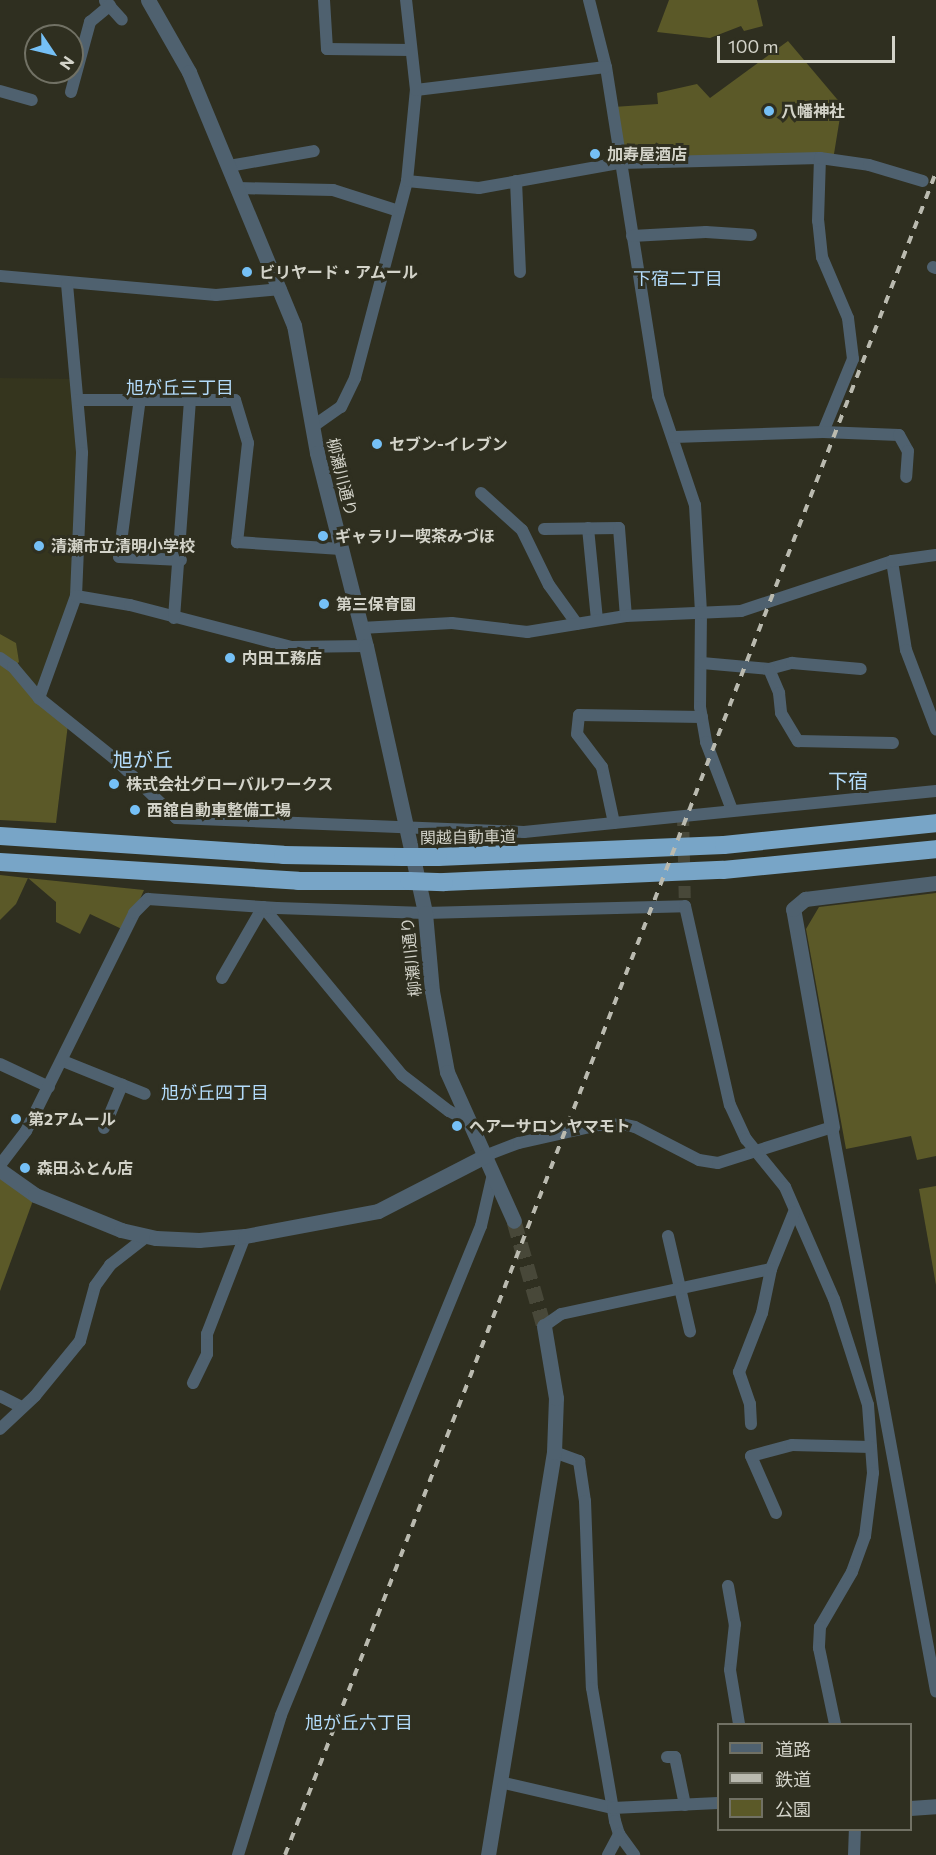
<!DOCTYPE html>
<meta charset="utf-8">
<style>
body{margin:0}
#map{position:relative;width:936px;height:1855px;overflow:hidden;background:#2f2f20;font-family:Commissioner,"Noto Sans JP",sans-serif}
div>[style]{position:absolute}
[style*='--x']{left:calc(var(--x)*1px);top:calc(var(--y)*1px);width:calc(var(--w)*1px);rotate:calc(var(--a)*1deg)}
.built>*{inset:0;background:#35351e}
.green>*{inset:0;background:#5b5928}
.minor-tunnel>*{height:12px;margin-top:-6px;transform-origin:0;background:repeating-linear-gradient(90deg,#484839 0 12px,transparent 0 18px)}
.tertiary-tunnel>*{height:15px;margin-top:-7.5px;transform-origin:0;background:repeating-linear-gradient(90deg,#484839 0 15px,transparent 0 23px)}
.minor>*{height:12px;margin:-6px;padding:0 6px;transform-origin:6px;border-radius:6px;background:#4f616f}
.tertiary>*{height:15px;margin:-7.5px;padding:0 7.5px;transform-origin:7.5px;border-radius:7.5px;background:#4f616f}
.motorway>*{height:18px;margin:-9px;padding:0 9px;transform-origin:9px;border-radius:9px;background:#78a5c7}
.rail>*{height:4px;margin-top:-2px;transform-origin:0;background:repeating-linear-gradient(90deg,#babaaf 0 8px,transparent 0 16px)}
.motorway-bridge>*{height:18px;margin:-9px;padding:0 9px;transform-origin:9px;border-radius:9px;background:#78a5c7}
.dots>*{width:16px;height:16px;translate:-50% -50%;box-sizing:border-box;border:3px solid #2f2f20;border-radius:50%}
span{translate:-50% -50%;white-space:nowrap;text-align:center;line-height:1.15;-webkit-text-stroke:6px #2f2f20;paint-order:stroke}
.poi-label{font-size:16px;color:#d3d3c9;font-weight:700}
.left{translate:0 -50%;text-align:left}
.street-label{font-size:16px;color:#d3d3c9}
.neighbourhood-label{font-size:18px;color:#b3dbfa}
.quarter-label{font-size:20px;color:#b3dbfa}
.legend{position:absolute;left:717px;top:1723px;width:195px;height:108px;box-sizing:border-box;background:#2f2f20;border:2px solid #717164;margin:0;padding:8px 10px;list-style:none;font-size:18px;color:#d3d3c9}
.legend li{display:flex;align-items:center;gap:12px;height:30px}
.legend b{width:30px;border:2px solid #717164}
.north{position:absolute;left:24px;top:24px;width:60px;height:60px;box-sizing:border-box;background:#2f2f20;border:2px solid #717164;border-radius:50%;rotate:125deg;font-size:16px;font-weight:700;line-height:24px;text-align:center;color:#d3d3c9}
.north::after{content:'';display:block;margin:auto;width:21px;height:27px;background:#75c0f6;clip-path:polygon(50% 0,100% 100%,50% 72%,0 100%)}
.scale{position:absolute;left:717px;top:36px;width:178px;height:27px;box-sizing:border-box;border:3px solid #d3d3c9;border-top:0;padding-left:8px;font-size:18px;line-height:21px;white-space:nowrap;color:#d3d3c9;-webkit-text-stroke:4px #2f2f20;paint-order:stroke}
</style>
<div id="map">
<div class="built">
<div style="clip-path:polygon(0 378px,76px 379px,76px 596px,39px 698px,13px 667px,16px 643px,0 634px)"></div>
</div>
<div class="green">
<div style="clip-path:polygon(669px 0,757px 0,763px 26px,744px 31px,741px 26px,710px 38px,657px 32px)"></div>
<div style="clip-path:polygon(788px 41px,842px 105px,833px 160px,620px 163px,613px 107px,658px 104px,657px 93px,697px 84px,710px 98px)"></div>
<div style="clip-path:polygon(0 634px,16px 643px,19px 662px,13px 667px,68px 724px,56px 823px,0 820px)"></div>
<div style="clip-path:polygon(0 875px,27px 878px,144px 890px,126px 931px,90px 914px,80px 934px,56px 922px,56px 902px,28px 878px,16px 904px,0 920px)"></div>
<div style="clip-path:polygon(936px 893px,936px 1156px,917px 1160px,911px 1136px,846px 1149px,806px 929px,819px 907px)"></div>
<div style="clip-path:polygon(0 1170px,35px 1195px,0 1291px)"></div>
<div style="clip-path:polygon(936px 1186px,936px 1285px,919px 1189px)"></div>
</div>
<div class="minor-tunnel">
<div style="--x:683;--y:814;--w:92;--a:88.8"></div>
</div>
<div class="tertiary-tunnel">
<div style="--x:514;--y:1221;--w:109;--a:74.1"></div>
</div>
<div class="minor">
<div style="--x:324;--y:0;--w:49;--a:86.5"></div>
<div style="--x:327;--y:49;--w:84;--a:0.7"></div>
<div style="--x:589;--y:0;--w:69;--a:75.8"></div>
<div style="--x:606;--y:67;--w:333;--a:81"></div>
<div style="--x:658;--y:396;--w:115;--a:71.3"></div>
<div style="--x:695;--y:505;--w:107;--a:86.8"></div>
<div style="--x:701;--y:612;--w:95;--a:90.6"></div>
<div style="--x:700;--y:707;--w:36;--a:80"></div>
<div style="--x:706;--y:742;--w:73;--a:69.1"></div>
<div style="--x:105;--y:1;--w:25;--a:48"></div>
<div style="--x:416;--y:90;--w:191;--a:-6.9"></div>
<div style="--x:0;--y:91;--w:33;--a:16"></div>
<div style="--x:71;--y:92;--w:73;--a:-74.8"></div>
<div style="--x:90;--y:22;--w:26;--a:-40"></div>
<div style="--x:229;--y:166;--w:86;--a:-10"></div>
<div style="--x:407;--y:181;--w:72;--a:5.6"></div>
<div style="--x:479;--y:188;--w:143;--a:-10.1"></div>
<div style="--x:620;--y:163;--w:200;--a:-1.4"></div>
<div style="--x:516;--y:181;--w:91;--a:87.5"></div>
<div style="--x:238;--y:188;--w:95;--a:1.2"></div>
<div style="--x:333;--y:190;--w:69;--a:17.7"></div>
<div style="--x:632;--y:236;--w:74;--a:-3.1"></div>
<div style="--x:706;--y:232;--w:45;--a:3.8"></div>
<div style="--x:933;--y:267;--w:3;--a:18"></div>
<div style="--x:0;--y:276;--w:217;--a:5"></div>
<div style="--x:216;--y:295;--w:65;--a:-5.3"></div>
<div style="--x:67;--y:284;--w:170;--a:84.9"></div>
<div style="--x:82;--y:453;--w:143;--a:92.4"></div>
<div style="--x:76;--y:596;--w:109;--a:109.9"></div>
<div style="--x:39;--y:698;--w:97;--a:38.8"></div>
<div style="--x:115;--y:759;--w:85;--a:44"></div>
<div style="--x:176;--y:818;--w:348;--a:2.3"></div>
<div style="--x:524;--y:832;--w:414;--a:-5.7"></div>
<div style="--x:140;--y:398;--w:160;--a:97.5"></div>
<div style="--x:119;--y:557;--w:62;--a:2.8"></div>
<div style="--x:78;--y:400;--w:157;--a:0"></div>
<div style="--x:235;--y:400;--w:45;--a:73.2"></div>
<div style="--x:248;--y:443;--w:100;--a:96.3"></div>
<div style="--x:237;--y:542;--w:104;--a:3.9"></div>
<div style="--x:312;--y:427;--w:35;--a:-35"></div>
<div style="--x:341;--y:407;--w:32;--a:-64"></div>
<div style="--x:355;--y:378;--w:204;--a:-75.2"></div>
<div style="--x:407;--y:181;--w:91;--a:-84.4"></div>
<div style="--x:416;--y:90;--w:91;--a:-96.3"></div>
<div style="--x:823;--y:432;--w:79;--a:-67.7"></div>
<div style="--x:853;--y:359;--w:41;--a:-97"></div>
<div style="--x:848;--y:318;--w:66;--a:-113.1"></div>
<div style="--x:822;--y:257;--w:36;--a:-96"></div>
<div style="--x:818;--y:221;--w:63;--a:-88.2"></div>
<div style="--x:820;--y:158;--w:49;--a:8.1"></div>
<div style="--x:869;--y:165;--w:56;--a:16.5"></div>
<div style="--x:674;--y:437;--w:149;--a:-1.9"></div>
<div style="--x:823;--y:432;--w:76;--a:2.3"></div>
<div style="--x:899;--y:435;--w:18;--a:61"></div>
<div style="--x:908;--y:451;--w:26;--a:94"></div>
<div style="--x:481;--y:493;--w:55;--a:42.1"></div>
<div style="--x:522;--y:530;--w:61;--a:63.9"></div>
<div style="--x:549;--y:585;--w:48;--a:54.3"></div>
<div style="--x:588;--y:528;--w:92;--a:84.4"></div>
<div style="--x:544;--y:529;--w:75;--a:-0.8"></div>
<div style="--x:619;--y:528;--w:88;--a:85.5"></div>
<div style="--x:892;--y:561;--w:90;--a:81.1"></div>
<div style="--x:906;--y:650;--w:85;--a:69.2"></div>
<div style="--x:76;--y:596;--w:55;--a:9.5"></div>
<div style="--x:130;--y:605;--w:166;--a:14.6"></div>
<div style="--x:291;--y:647;--w:75;--a:-0.8"></div>
<div style="--x:174;--y:618;--w:220;--a:-85.8"></div>
<div style="--x:361;--y:628;--w:91;--a:-3.1"></div>
<div style="--x:452;--y:623;--w:76;--a:6.8"></div>
<div style="--x:527;--y:632;--w:100;--a:-9.2"></div>
<div style="--x:626;--y:616;--w:115;--a:-2.5"></div>
<div style="--x:741;--y:611;--w:159;--a:-18.3"></div>
<div style="--x:892;--y:561;--w:44;--a:-7.8"></div>
<div style="--x:0;--y:658;--w:16;--a:35"></div>
<div style="--x:13;--y:667;--w:40;--a:50"></div>
<div style="--x:702;--y:663;--w:67;--a:5.1"></div>
<div style="--x:769;--y:669;--w:24;--a:-15"></div>
<div style="--x:792;--y:663;--w:69;--a:5"></div>
<div style="--x:769;--y:669;--w:26;--a:67"></div>
<div style="--x:779;--y:693;--w:20;--a:84"></div>
<div style="--x:781;--y:713;--w:33;--a:59"></div>
<div style="--x:798;--y:741;--w:95;--a:1.2"></div>
<div style="--x:614;--y:823;--w:57;--a:-102.1"></div>
<div style="--x:602;--y:767;--w:41;--a:-127.1"></div>
<div style="--x:577;--y:734;--w:19;--a:-84"></div>
<div style="--x:579;--y:715;--w:123;--a:0.9"></div>
<div style="--x:222;--y:978;--w:82;--a:-60"></div>
<div style="--x:263;--y:907;--w:218;--a:50.4"></div>
<div style="--x:402;--y:1075;--w:59;--a:37.5"></div>
<div style="--x:449;--y:1111;--w:24;--a:28"></div>
<div style="--x:63;--y:1061;--w:88;--a:21.9"></div>
<div style="--x:0;--y:1064;--w:54;--a:25.1"></div>
<div style="--x:104;--y:1128;--w:47;--a:-67.3"></div>
<div style="--x:487;--y:1155;--w:34;--a:-21"></div>
<div style="--x:519;--y:1143;--w:81;--a:-12.8"></div>
<div style="--x:598;--y:1125;--w:24;--a:-2"></div>
<div style="--x:622;--y:1124;--w:13;--a:13"></div>
<div style="--x:635;--y:1127;--w:72;--a:27.3"></div>
<div style="--x:699;--y:1160;--w:19;--a:9"></div>
<div style="--x:718;--y:1163;--w:120;--a:-17.5"></div>
<div style="--x:832;--y:1127;--w:574;--a:79.55"></div>
<div style="--x:0;--y:1165;--w:43;--a:-52.6"></div>
<div style="--x:26;--y:1131;--w:243;--a:-63.6"></div>
<div style="--x:134;--y:913;--w:20;--a:-45"></div>
<div style="--x:148;--y:899;--w:129;--a:4"></div>
<div style="--x:277;--y:908;--w:148;--a:1.9"></div>
<div style="--x:425;--y:913;--w:260;--a:-1.5"></div>
<div style="--x:685;--y:906;--w:204;--a:77.3"></div>
<div style="--x:730;--y:1105;--w:38;--a:65"></div>
<div style="--x:746;--y:1139;--w:62;--a:50.9"></div>
<div style="--x:785;--y:1187;--w:122;--a:66.4"></div>
<div style="--x:834;--y:1299;--w:111;--a:72.2"></div>
<div style="--x:868;--y:1405;--w:68;--a:85.8"></div>
<div style="--x:873;--y:1473;--w:64;--a:97.2"></div>
<div style="--x:865;--y:1536;--w:38;--a:110"></div>
<div style="--x:852;--y:1572;--w:64;--a:120.2"></div>
<div style="--x:820;--y:1627;--w:21;--a:93"></div>
<div style="--x:819;--y:1648;--w:78;--a:78.1"></div>
<div style="--x:668;--y:1236;--w:98;--a:77"></div>
<div style="--x:544;--y:1326;--w:21;--a:-35"></div>
<div style="--x:561;--y:1314;--w:215;--a:-12.1"></div>
<div style="--x:771;--y:1269;--w:61;--a:-68"></div>
<div style="--x:193;--y:1383;--w:32;--a:-64"></div>
<div style="--x:207;--y:1354;--w:20;--a:-90"></div>
<div style="--x:207;--y:1334;--w:105;--a:-68.8"></div>
<div style="--x:0;--y:1396;--w:25;--a:27"></div>
<div style="--x:751;--y:1424;--w:20;--a:-93"></div>
<div style="--x:750;--y:1404;--w:34;--a:-109"></div>
<div style="--x:739;--y:1372;--w:63;--a:-68.7"></div>
<div style="--x:762;--y:1313;--w:45;--a:-78.4"></div>
<div style="--x:0;--y:1429;--w:48;--a:-43.3"></div>
<div style="--x:35;--y:1396;--w:71;--a:-50.7"></div>
<div style="--x:80;--y:1341;--w:57;--a:-74.7"></div>
<div style="--x:95;--y:1286;--w:26;--a:-54"></div>
<div style="--x:110;--y:1265;--w:46;--a:-37.9"></div>
<div style="--x:554;--y:1452;--w:27;--a:20"></div>
<div style="--x:579;--y:1461;--w:40;--a:81.5"></div>
<div style="--x:585;--y:1501;--w:187;--a:87.9"></div>
<div style="--x:592;--y:1688;--w:135;--a:80.2"></div>
<div style="--x:615;--y:1821;--w:14;--a:73"></div>
<div style="--x:619;--y:1834;--w:26;--a:54"></div>
<div style="--x:776;--y:1513;--w:62;--a:-113.7"></div>
<div style="--x:751;--y:1456;--w:42;--a:-15"></div>
<div style="--x:792;--y:1445;--w:79;--a:1.5"></div>
<div style="--x:728;--y:1586;--w:39;--a:80"></div>
<div style="--x:735;--y:1624;--w:46;--a:96.2"></div>
<div style="--x:730;--y:1670;--w:55;--a:80.5"></div>
<div style="--x:667;--y:1757;--w:8;--a:0"></div>
<div style="--x:675;--y:1757;--w:49;--a:78.2"></div>
<div style="--x:500;--y:1782;--w:116;--a:13"></div>
<div style="--x:613;--y:1808;--w:105;--a:-2.7"></div>
<div style="--x:238;--y:1855;--w:146;--a:-72.9"></div>
<div style="--x:281;--y:1715;--w:528;--a:-67.76"></div>
<div style="--x:481;--y:1226;--w:53;--a:-77"></div>
<div style="--x:608;--y:1855;--w:24;--a:-62"></div>
<div style="--x:854;--y:1855;--w:25;--a:-88"></div>
</div>
<div class="tertiary">
<div style="--x:148;--y:0;--w:83;--a:60.3"></div>
<div style="--x:189;--y:72;--w:274;--a:67.5"></div>
<div style="--x:294;--y:325;--w:130;--a:79.8"></div>
<div style="--x:317;--y:453;--w:199;--a:75.8"></div>
<div style="--x:366;--y:646;--w:273;--a:77.5"></div>
<div style="--x:425;--y:913;--w:78;--a:84.9"></div>
<div style="--x:432;--y:991;--w:82;--a:79.5"></div>
<div style="--x:447;--y:1072;--w:163;--a:65.8"></div>
<div style="--x:832;--y:1127;--w:221;--a:-100.1"></div>
<div style="--x:793;--y:909;--w:16;--a:-40"></div>
<div style="--x:805;--y:899;--w:132;--a:-7"></div>
<div style="--x:0;--y:1170;--w:43;--a:35.5"></div>
<div style="--x:35;--y:1195;--w:93;--a:22.1"></div>
<div style="--x:121;--y:1230;--w:36;--a:13"></div>
<div style="--x:156;--y:1238;--w:43;--a:2.7"></div>
<div style="--x:199;--y:1240;--w:46;--a:-5"></div>
<div style="--x:245;--y:1236;--w:135;--a:-10.6"></div>
<div style="--x:378;--y:1211;--w:123;--a:-27.2"></div>
<div style="--x:910;--y:1808;--w:26;--a:-4"></div>
<div style="--x:488;--y:1855;--w:408;--a:-80.7"></div>
<div style="--x:554;--y:1452;--w:54;--a:-87.9"></div>
<div style="--x:556;--y:1398;--w:73;--a:-99.5"></div>
</div>
<div class="motorway">
<div style="--x:0;--y:836;--w:284;--a:3.8"></div>
<div style="--x:283;--y:855;--w:120;--a:1"></div>
<div style="--x:438;--y:857;--w:286;--a:-2.4"></div>
<div style="--x:724;--y:845;--w:213;--a:-5.9"></div>
<div style="--x:0;--y:862;--w:299;--a:3.6"></div>
<div style="--x:298;--y:881;--w:111;--a:0"></div>
<div style="--x:444;--y:882;--w:279;--a:-2.5"></div>
<div style="--x:723;--y:870;--w:214;--a:-5.6"></div>
</div>
<div class="rail">
<div style="--x:285;--y:1855;--w:1805;--a:-68.85"></div>
</div>
<div class="motorway-bridge">
<div style="--x:403;--y:857;--w:35;--a:0"></div>
<div style="--x:409;--y:881;--w:35;--a:2"></div>
</div>
<div class="dots">
<div style="left:769px;top:111px;background:#75c0f6"></div>
<div style="left:595px;top:154px;background:#75c0f6"></div>
<div style="left:247px;top:272px;background:#75c0f6"></div>
<div style="left:377px;top:444px;background:#75c0f6"></div>
<div style="left:323px;top:536px;background:#75c0f6"></div>
<div style="left:39px;top:546px;background:#75c0f6"></div>
<div style="left:324px;top:604px;background:#75c0f6"></div>
<div style="left:230px;top:658px;background:#75c0f6"></div>
<div style="left:114px;top:784px;background:#75c0f6"></div>
<div style="left:135px;top:810px;background:#75c0f6"></div>
<div style="left:16px;top:1119px;background:#75c0f6"></div>
<div style="left:457px;top:1126px;background:#75c0f6"></div>
<div style="left:25px;top:1168px;background:#75c0f6"></div>
</div>
<div class="poi-label">
<span class="left" style="left:781px;top:111px">八幡神社</span>
<span class="left" style="left:607px;top:154px">加寿屋酒店</span>
<span class="left" style="left:259px;top:272px">ビリヤード・アムール</span>
<span class="left" style="left:389px;top:444px">セブン-イレブン</span>
<span class="left" style="left:335px;top:536px">ギャラリー喫茶みづほ</span>
<span class="left" style="left:51px;top:546px">清瀬市立清明小学校</span>
<span class="left" style="left:336px;top:604px">第三保育園</span>
<span class="left" style="left:242px;top:658px">内田工務店</span>
<span class="left" style="left:126px;top:784px">株式会社グローバルワークス</span>
<span class="left" style="left:147px;top:810px">西舘自動車整備工場</span>
<span class="left" style="left:28px;top:1119px">第2アムール</span>
<span class="left" style="left:469px;top:1126px">ヘアーサロン ヤマモト</span>
<span class="left" style="left:37px;top:1168px">森田ふとん店</span>
</div>
<div class="street-label">
<span style="left:342px;top:477px;rotate:76deg">柳瀬川通り</span>
<span style="left:468px;top:837px;rotate:-1deg">関越自動車道</span>
<span style="left:411px;top:957px;rotate:-96deg">柳瀬川通り</span>
</div>
<div class="neighbourhood-label">
<span style="left:678px;top:278px">下宿二丁目</span>
<span style="left:180px;top:387px">旭が丘三丁目</span>
<span style="left:215px;top:1092px">旭が丘四丁目</span>
<span style="left:359px;top:1722px">旭が丘六丁目</span>
</div>
<div class="quarter-label">
<span style="left:143px;top:759px">旭が丘</span>
<span style="left:848px;top:780px">下宿</span>
</div>
<ul class="legend">
<li><b style="height:8px;background:#4f616f"></b>道路</li>
<li><b style="height:8px;background:#babaaf"></b>鉄道</li>
<li><b style="height:16px;background:#5b5928"></b>公園</li>
</ul>
<div class="north">N</div>
<div class="scale">100 m</div>
</div>
